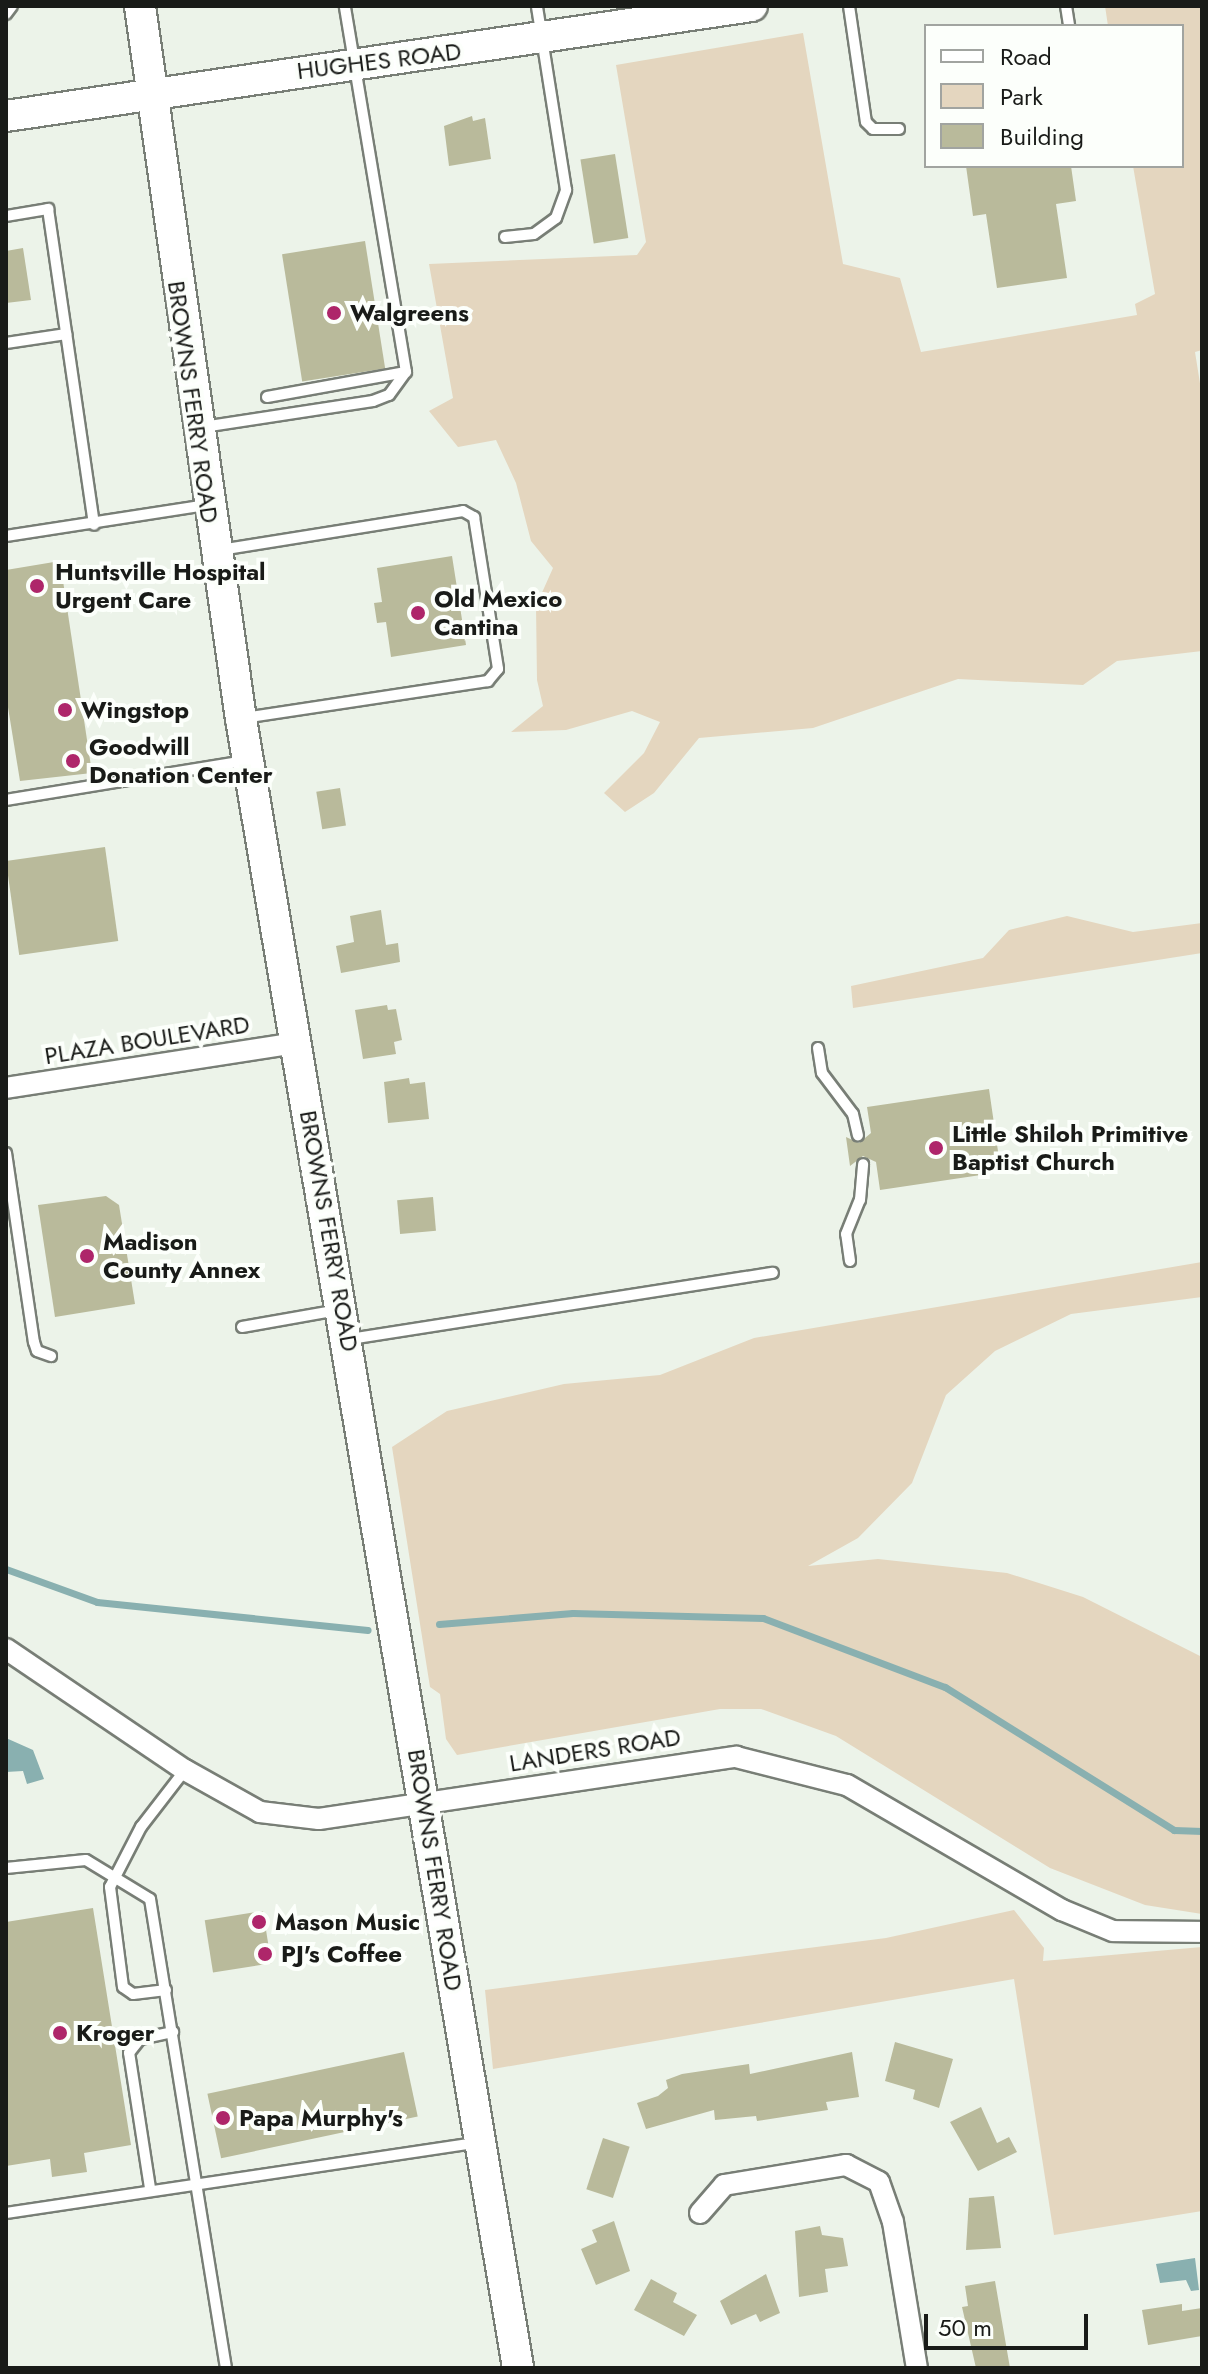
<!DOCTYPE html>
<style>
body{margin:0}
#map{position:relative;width:1208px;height:2374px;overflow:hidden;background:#ecf3e9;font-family:Jost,sans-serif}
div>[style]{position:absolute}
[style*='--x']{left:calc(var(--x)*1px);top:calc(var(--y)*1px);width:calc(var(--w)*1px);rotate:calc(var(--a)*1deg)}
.green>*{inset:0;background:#e4d6bf}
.water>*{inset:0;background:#89b0b0}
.stream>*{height:7px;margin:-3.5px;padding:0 3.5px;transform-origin:3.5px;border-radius:3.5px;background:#89b0b0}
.building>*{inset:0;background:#b9ba9b;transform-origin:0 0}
.roads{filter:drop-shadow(2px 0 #787e76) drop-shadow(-2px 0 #787e76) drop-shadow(0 2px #787e76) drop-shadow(0 -2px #787e76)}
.service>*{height:10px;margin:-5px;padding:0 5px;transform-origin:5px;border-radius:5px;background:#fff}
.minor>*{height:20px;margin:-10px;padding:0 10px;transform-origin:10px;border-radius:10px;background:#fff}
.secondary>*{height:30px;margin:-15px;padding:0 15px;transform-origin:15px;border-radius:15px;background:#fff}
.dots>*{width:22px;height:22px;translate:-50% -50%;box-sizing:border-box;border:4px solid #fcfffb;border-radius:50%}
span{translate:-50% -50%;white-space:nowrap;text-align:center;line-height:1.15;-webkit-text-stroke:8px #fcfffb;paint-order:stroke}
.street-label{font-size:24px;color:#191b18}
.poi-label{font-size:24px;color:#191b18;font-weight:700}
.left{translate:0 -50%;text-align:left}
.frame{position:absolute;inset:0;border:8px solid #191b18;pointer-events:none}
.legend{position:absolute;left:924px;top:24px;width:260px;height:144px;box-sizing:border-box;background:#fcfffb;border:2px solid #a1a4a0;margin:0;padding:10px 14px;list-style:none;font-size:24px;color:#191b18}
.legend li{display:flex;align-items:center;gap:16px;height:40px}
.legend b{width:40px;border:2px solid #a1a4a0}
.scale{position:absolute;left:924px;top:2314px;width:164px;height:36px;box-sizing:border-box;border:4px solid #191b18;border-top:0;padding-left:10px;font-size:24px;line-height:28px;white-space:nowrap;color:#191b18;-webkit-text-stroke:6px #fcfffb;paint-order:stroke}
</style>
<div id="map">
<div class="green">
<div style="clip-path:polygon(1105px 6px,1202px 6px,1202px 350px,1195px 352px,1202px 396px,1202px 651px,1117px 661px,1083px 685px,958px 679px,813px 728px,699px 738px,654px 793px,625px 812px,604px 793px,644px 753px,660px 722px,632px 711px,566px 730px,511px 732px,543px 706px,537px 680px,536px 606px,553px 568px,531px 541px,516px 483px,496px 440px,458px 447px,429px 411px,453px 398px,429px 264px,637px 255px,646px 242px,616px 65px,803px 33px,843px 264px,900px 278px,921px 352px,1137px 315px,1135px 304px,1155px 294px,1133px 166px,1182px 166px,1182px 26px,1108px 26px)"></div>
<div style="clip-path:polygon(1067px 916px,1133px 932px,1202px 923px,1202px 953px,853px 1008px,851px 986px,983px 958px,1009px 930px)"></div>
<div style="clip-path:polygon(1202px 1262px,1202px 1297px,1071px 1314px,995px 1351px,946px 1395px,912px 1483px,858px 1538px,808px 1566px,878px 1559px,1007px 1573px,1083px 1597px,1202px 1657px,1202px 1914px,1145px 1905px,1050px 1868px,836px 1736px,761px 1709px,720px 1709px,457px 1755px,446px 1739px,440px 1694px,430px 1687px,392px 1447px,447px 1411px,564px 1384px,660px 1375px,754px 1338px)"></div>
<div style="clip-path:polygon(1014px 1910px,1044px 1948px,1043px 1961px,1202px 1947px,1202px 2211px,1054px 2235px,1014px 1979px,493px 2069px,485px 1990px,886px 1938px)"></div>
</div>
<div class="water">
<div style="clip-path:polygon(6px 1738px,33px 1750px,44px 1779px,27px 1784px,23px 1771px,6px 1772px)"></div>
<div style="clip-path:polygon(1195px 2258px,1199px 2290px,1191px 2291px,1186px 2280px,1160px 2283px,1156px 2264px)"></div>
</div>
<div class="stream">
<div style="--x:6;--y:1569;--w:97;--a:19.9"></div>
<div style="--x:97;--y:1602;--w:272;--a:5.9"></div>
<div style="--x:439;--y:1624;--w:134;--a:-4.7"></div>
<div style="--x:573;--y:1613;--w:190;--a:1.5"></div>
<div style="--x:763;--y:1618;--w:195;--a:20.8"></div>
<div style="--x:945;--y:1687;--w:270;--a:32"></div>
<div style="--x:1174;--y:1830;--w:28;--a:2"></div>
</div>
<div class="building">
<div style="clip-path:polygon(472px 116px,473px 121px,485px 118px,491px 159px,449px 166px,444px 126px)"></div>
<div style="left:615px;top:154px;width:85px;height:35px;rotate:81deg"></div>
<div style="clip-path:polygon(966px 166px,1071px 166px,1076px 201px,1056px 204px,1067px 278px,997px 288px,986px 214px,973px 216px)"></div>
<div style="left:365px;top:241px;width:129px;height:84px;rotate:81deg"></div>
<div style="clip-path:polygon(23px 248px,31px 300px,6px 303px,6px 251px)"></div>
<div style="clip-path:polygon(452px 556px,466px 645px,391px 657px,386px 622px,377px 623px,374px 603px,382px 602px,377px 568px)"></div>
<div style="clip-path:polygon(60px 561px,92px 773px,20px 781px,6px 695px,6px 570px)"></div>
<div style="left:340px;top:788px;width:38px;height:24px;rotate:81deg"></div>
<div style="left:105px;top:847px;width:95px;height:100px;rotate:82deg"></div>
<div style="clip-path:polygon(381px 910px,386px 945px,398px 943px,400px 962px,341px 973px,336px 946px,354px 942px,350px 916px)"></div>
<div style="clip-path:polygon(387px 1005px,388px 1010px,396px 1009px,402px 1040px,394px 1042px,396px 1054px,363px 1059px,355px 1010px)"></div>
<div style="clip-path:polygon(409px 1078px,410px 1084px,425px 1082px,429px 1119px,388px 1123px,384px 1082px)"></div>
<div style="clip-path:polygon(989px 1089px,1001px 1172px,880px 1190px,876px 1162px,863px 1156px,850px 1166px,846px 1137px,859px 1143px,871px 1133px,867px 1107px)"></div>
<div style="clip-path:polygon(106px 1196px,119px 1205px,135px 1304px,55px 1317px,38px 1205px)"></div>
<div style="left:433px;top:1197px;width:34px;height:36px;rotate:85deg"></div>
<div style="clip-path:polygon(93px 1908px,131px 2145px,84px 2153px,87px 2172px,52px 2177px,50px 2159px,6px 2166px,6px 1922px)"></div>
<div style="left:263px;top:1911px;width:53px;height:59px;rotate:81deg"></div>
<div style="clip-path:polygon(895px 2042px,953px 2059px,939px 2108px,913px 2099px,915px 2090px,885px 2081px)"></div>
<div style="left:404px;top:2052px;width:66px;height:201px;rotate:78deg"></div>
<div style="clip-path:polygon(852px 2052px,859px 2097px,826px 2102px,828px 2110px,757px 2121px,756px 2116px,715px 2120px,714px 2110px,646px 2129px,637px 2103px,658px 2096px,668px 2088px,666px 2080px,682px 2074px,749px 2064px,750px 2074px)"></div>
<div style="clip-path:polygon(981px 2107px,997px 2143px,1009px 2137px,1017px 2152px,978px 2171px,950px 2122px)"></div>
<div style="left:603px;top:2138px;width:28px;height:54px;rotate:18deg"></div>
<div style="clip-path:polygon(994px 2196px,1001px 2248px,966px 2250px,969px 2198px)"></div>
<div style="clip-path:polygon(614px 2221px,630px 2271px,596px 2285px,581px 2249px,597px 2242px,592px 2230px)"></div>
<div style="clip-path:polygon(820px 2226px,822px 2235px,843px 2238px,848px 2266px,825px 2269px,828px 2292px,799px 2297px,795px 2231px)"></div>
<div style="clip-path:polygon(766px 2274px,780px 2313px,760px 2322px,756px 2314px,731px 2325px,720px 2301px)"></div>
<div style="clip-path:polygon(651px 2279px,677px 2293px,673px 2302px,697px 2315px,684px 2336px,634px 2310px)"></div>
<div style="clip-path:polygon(995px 2281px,1010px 2368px,976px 2368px,962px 2307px,968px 2306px,965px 2286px)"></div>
<div style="clip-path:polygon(1182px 2304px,1182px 2311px,1202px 2308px,1202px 2336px,1148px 2345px,1142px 2310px)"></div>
</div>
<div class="roads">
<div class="service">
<div style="--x:849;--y:6;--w:117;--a:81.7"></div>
<div style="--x:866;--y:122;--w:10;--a:45"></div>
<div style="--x:873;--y:129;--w:26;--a:0"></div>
<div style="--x:1066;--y:6;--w:20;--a:81"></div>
<div style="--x:6;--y:14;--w:10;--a:-53"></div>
<div style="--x:6;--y:216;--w:43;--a:-9.5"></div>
<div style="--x:48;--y:209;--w:319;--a:81.7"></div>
<div style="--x:505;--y:237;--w:29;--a:-6"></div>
<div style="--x:534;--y:234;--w:27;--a:-36"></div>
<div style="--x:556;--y:218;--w:30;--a:-70"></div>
<div style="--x:566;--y:190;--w:186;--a:-99"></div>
<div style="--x:6;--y:343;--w:61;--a:-8.5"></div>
<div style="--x:267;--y:397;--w:141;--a:-10.2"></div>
<div style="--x:203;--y:427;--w:172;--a:-8.7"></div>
<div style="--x:373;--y:401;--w:17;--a:-21"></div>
<div style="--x:389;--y:395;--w:29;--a:-54"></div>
<div style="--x:406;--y:372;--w:371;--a:-99.5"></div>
<div style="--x:6;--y:536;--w:202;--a:-8.8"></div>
<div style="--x:220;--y:550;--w:246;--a:-9.1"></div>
<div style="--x:463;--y:511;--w:13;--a:29"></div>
<div style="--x:474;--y:517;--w:154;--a:81"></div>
<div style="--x:498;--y:669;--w:16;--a:130"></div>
<div style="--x:488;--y:681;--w:248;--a:171.4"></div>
<div style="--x:6;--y:800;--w:242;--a:-9.3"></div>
<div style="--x:818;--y:1048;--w:25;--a:81"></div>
<div style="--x:822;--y:1073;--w:51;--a:52.9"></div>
<div style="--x:853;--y:1114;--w:22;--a:77"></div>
<div style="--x:6;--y:1153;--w:191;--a:81.6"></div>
<div style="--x:34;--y:1342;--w:9;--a:72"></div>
<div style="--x:37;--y:1351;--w:15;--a:20"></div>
<div style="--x:850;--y:1261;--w:27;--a:-98"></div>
<div style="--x:846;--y:1234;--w:37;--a:-68"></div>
<div style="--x:860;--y:1200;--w:36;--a:-85"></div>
<div style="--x:242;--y:1327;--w:97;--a:-10"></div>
<div style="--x:350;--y:1339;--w:428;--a:-8.9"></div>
<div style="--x:6;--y:1868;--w:80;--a:-5.7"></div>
<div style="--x:86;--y:1860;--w:75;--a:31.4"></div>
<div style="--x:150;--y:1899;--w:475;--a:80.8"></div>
<div style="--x:166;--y:1990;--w:33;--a:173"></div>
<div style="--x:133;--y:1994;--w:12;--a:-145"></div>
<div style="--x:123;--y:1987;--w:101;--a:-97.4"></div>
<div style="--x:110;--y:1887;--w:68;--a:-62.7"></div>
<div style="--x:141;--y:1827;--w:72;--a:-52.3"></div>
<div style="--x:150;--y:2188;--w:137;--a:-98.8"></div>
<div style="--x:129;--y:2053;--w:18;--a:-52"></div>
<div style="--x:140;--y:2039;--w:34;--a:-12"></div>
<div style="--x:6;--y:2213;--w:478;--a:-8.5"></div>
</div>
<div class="minor">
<div style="--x:6;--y:1088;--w:294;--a:-8.8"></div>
<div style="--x:6;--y:1649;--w:216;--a:34.1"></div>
<div style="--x:185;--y:1770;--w:86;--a:29.2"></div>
<div style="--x:260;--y:1812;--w:59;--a:6.8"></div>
<div style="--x:319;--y:1819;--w:422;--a:-8.5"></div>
<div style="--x:736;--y:1757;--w:114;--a:14.2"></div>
<div style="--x:847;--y:1785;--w:249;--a:30.2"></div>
<div style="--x:1062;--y:1910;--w:55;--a:22.4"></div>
<div style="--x:1113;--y:1931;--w:89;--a:0.6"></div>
<div style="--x:700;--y:2213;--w:37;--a:-49"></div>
<div style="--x:724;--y:2185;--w:124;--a:-9.3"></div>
<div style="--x:846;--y:2165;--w:37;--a:27"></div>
<div style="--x:879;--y:2182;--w:42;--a:70.7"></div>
<div style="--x:893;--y:2222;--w:148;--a:80.7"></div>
</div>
<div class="secondary">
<div style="--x:140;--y:6;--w:720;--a:81.94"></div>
<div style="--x:241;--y:719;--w:1672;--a:80.46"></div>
<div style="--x:6;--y:116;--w:754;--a:-8.39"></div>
</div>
</div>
<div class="dots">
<div style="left:334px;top:313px;background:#ae266a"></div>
<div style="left:37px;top:586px;background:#ae266a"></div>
<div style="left:418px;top:613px;background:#ae266a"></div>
<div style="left:65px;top:710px;background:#ae266a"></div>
<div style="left:73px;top:761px;background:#ae266a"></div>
<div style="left:936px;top:1148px;background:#ae266a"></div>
<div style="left:87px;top:1256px;background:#ae266a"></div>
<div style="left:259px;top:1922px;background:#ae266a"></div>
<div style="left:265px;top:1954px;background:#ae266a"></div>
<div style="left:60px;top:2033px;background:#ae266a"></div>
<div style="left:223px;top:2118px;background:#ae266a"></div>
</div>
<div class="street-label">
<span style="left:379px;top:61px;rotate:-7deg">HUGHES ROAD</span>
<span style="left:193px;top:402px;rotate:82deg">BROWNS FERRY ROAD</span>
<span style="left:147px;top:1040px;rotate:-9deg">PLAZA BOULEVARD</span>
<span style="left:329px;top:1231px;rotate:80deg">BROWNS FERRY ROAD</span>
<span style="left:595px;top:1750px;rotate:-9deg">LANDERS ROAD</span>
<span style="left:435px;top:1870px;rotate:81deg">BROWNS FERRY ROAD</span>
</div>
<div class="poi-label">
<span class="left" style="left:350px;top:313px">Walgreens</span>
<span class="left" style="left:55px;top:586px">Huntsville Hospital<br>Urgent Care</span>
<span class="left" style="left:434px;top:613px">Old Mexico<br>Cantina</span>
<span class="left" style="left:81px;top:710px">Wingstop</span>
<span class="left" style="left:89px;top:761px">Goodwill<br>Donation Center</span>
<span class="left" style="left:952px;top:1148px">Little Shiloh Primitive<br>Baptist Church</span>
<span class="left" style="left:103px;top:1256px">Madison<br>County Annex</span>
<span class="left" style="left:275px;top:1922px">Mason Music</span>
<span class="left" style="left:281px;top:1954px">PJ's Coffee</span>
<span class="left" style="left:76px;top:2033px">Kroger</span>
<span class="left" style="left:239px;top:2118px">Papa Murphy's</span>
</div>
<div class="frame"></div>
<ul class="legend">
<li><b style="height:10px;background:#fff"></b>Road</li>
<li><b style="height:22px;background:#e4d6bf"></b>Park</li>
<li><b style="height:22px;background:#b9ba9b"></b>Building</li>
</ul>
<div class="scale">50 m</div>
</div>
